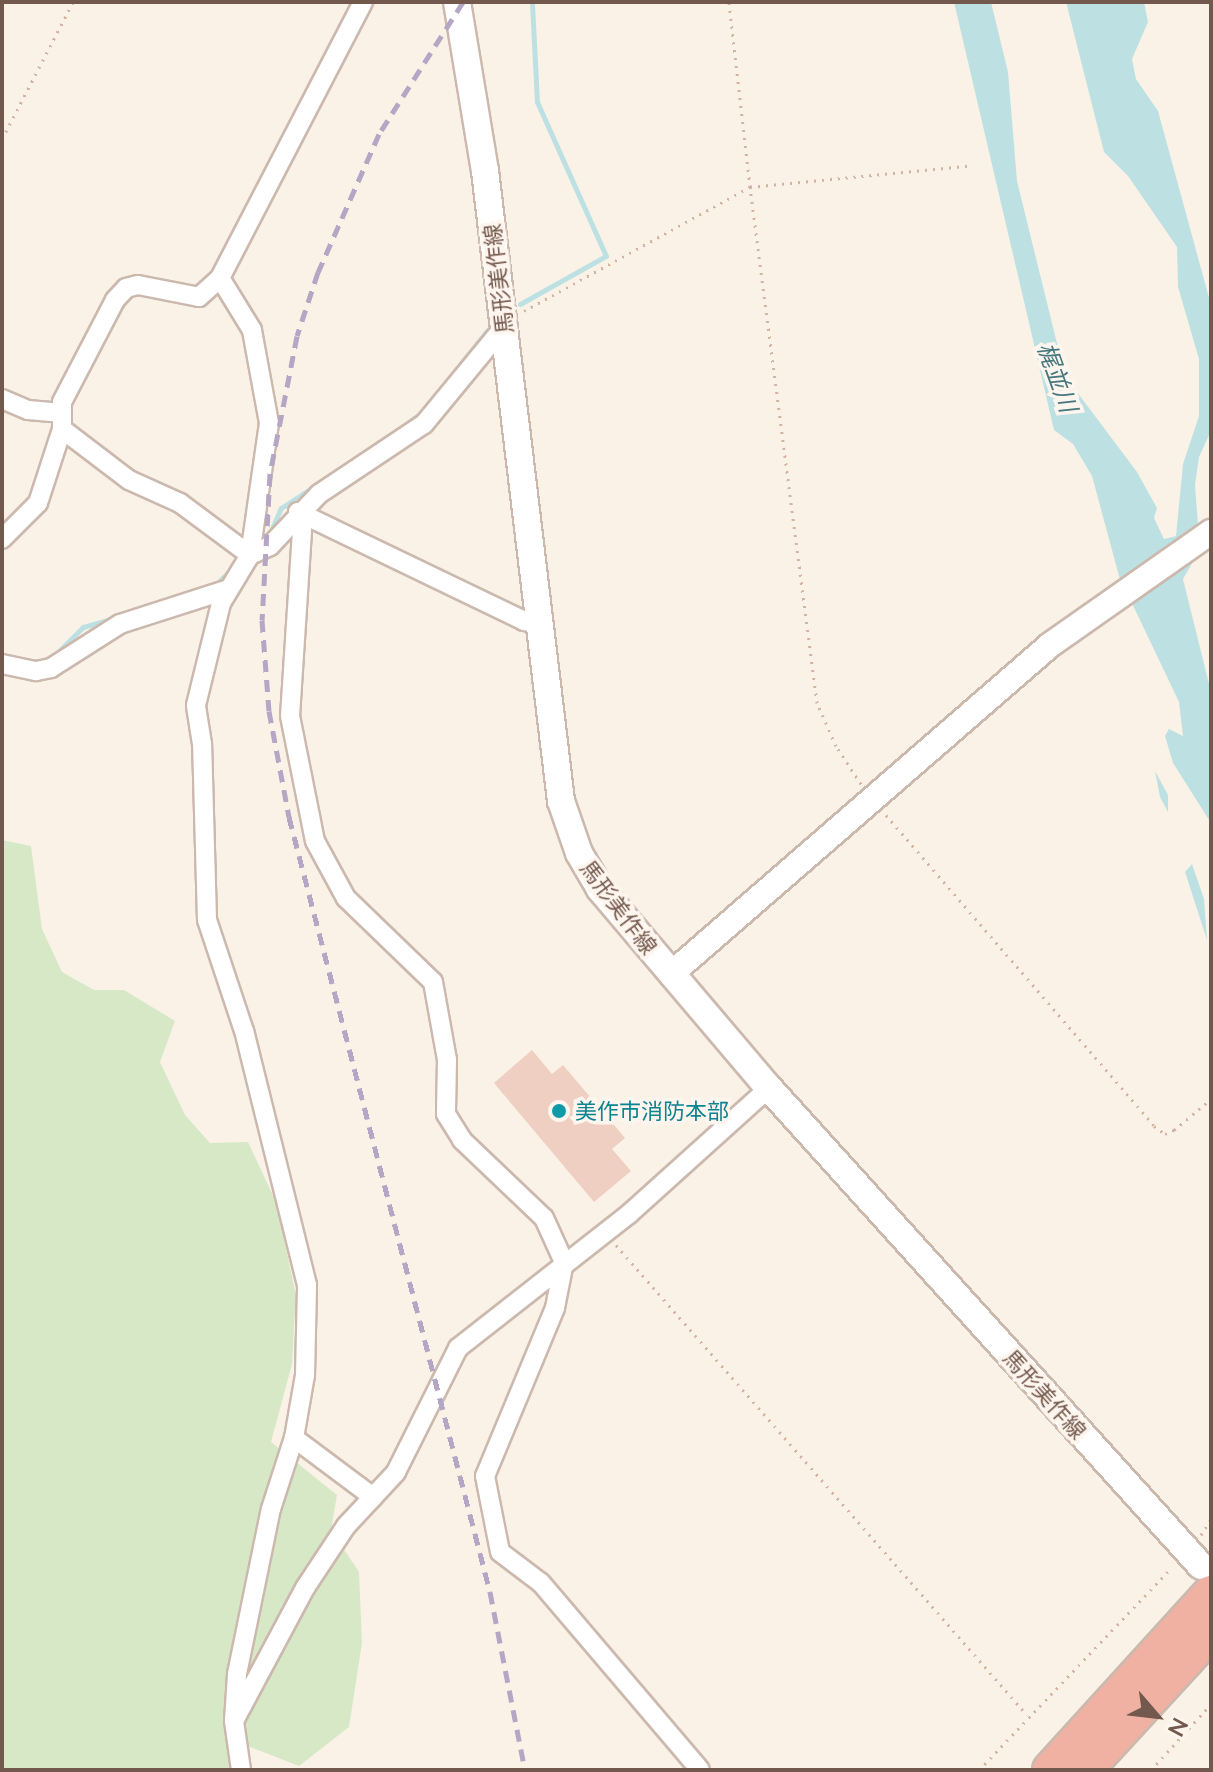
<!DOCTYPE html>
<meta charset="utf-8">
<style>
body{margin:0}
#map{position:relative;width:1213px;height:1772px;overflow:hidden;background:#fbf2e7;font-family:Lato,"Noto Sans JP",sans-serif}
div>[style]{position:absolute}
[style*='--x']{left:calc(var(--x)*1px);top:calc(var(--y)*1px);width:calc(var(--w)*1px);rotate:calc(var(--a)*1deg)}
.green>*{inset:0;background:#d7e8c7}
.water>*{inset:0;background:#bde1e3}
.stream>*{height:5px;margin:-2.5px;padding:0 2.5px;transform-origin:2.5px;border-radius:2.5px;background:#bde1e3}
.building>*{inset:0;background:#eecfc1}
.path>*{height:3px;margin-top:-1.5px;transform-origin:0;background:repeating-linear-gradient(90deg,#d3b3a4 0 2px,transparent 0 8px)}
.roads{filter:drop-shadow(2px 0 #ccb9ae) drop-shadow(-2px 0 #ccb9ae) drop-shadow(0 2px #ccb9ae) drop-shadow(0 -2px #ccb9ae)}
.minor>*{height:18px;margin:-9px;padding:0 9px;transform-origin:9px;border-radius:9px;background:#fff}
.tertiary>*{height:24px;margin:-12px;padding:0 12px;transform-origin:12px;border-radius:12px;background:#fff}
.secondary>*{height:26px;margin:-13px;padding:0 13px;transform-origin:13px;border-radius:13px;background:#fff}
.motorway>*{height:34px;margin:-17px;padding:0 17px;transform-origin:17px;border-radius:17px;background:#f0b1a3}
.rail>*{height:5px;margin-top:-2.5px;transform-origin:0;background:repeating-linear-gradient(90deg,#b4a6c4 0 12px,transparent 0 20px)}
.dots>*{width:22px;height:22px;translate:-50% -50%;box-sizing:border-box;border:4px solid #fef6ee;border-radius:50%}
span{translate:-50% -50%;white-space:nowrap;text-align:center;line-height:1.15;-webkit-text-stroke:7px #fef6ee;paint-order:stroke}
.street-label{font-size:22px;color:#73584d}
.culture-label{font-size:22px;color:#0d838f}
.left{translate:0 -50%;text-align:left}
.water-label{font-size:24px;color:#46797e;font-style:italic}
.frame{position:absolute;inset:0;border:4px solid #73584d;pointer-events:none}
.north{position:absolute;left:1117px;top:1676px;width:80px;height:80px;-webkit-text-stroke:6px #fef6ee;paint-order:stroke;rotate:118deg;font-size:22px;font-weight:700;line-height:32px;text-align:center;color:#73584d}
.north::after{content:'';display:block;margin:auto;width:28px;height:36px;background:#73584d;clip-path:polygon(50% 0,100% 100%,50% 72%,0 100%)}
</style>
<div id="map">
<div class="green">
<div style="clip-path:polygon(2px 840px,31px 846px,42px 929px,62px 972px,94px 990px,124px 990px,175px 1021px,160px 1062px,185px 1115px,210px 1143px,248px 1142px,276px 1202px,296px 1295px,292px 1364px,271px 1442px,337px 1495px,331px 1530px,359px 1572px,362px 1643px,349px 1727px,299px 1766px,250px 1747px,228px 1770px,2px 1770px)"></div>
</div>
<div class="water">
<div style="clip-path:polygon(954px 2px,991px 2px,1008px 72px,1017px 181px,1065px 376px,1137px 472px,1157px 508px,1154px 518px,1164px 539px,1176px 536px,1183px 464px,1199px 416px,1199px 359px,1178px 287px,1177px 247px,1128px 176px,1104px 152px,1066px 2px,1144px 2px,1148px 22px,1132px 59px,1136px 79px,1158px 111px,1211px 305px,1211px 431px,1199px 457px,1195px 485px,1198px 525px,1194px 560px,1183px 579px,1211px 692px,1211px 823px,1173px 763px,1165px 736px,1169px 729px,1183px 736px,1179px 702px,1119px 576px,1092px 476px,1073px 444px,1054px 430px)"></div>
<div style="clip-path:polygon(1155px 771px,1168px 795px,1168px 812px,1160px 797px)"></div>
<div style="clip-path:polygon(1192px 864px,1204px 899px,1207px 940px,1185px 872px)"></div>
</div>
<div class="stream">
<div style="--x:520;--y:304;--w:98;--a:-29.2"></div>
<div style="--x:606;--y:256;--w:169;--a:-114.1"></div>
<div style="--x:537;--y:102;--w:100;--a:-92.9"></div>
<div style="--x:397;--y:431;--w:31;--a:-37"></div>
<div style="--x:422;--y:412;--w:104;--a:-51.3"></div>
<div style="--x:271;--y:531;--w:25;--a:-67"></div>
<div style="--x:281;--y:508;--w:66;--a:-33.2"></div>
<div style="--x:214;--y:586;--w:29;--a:-44"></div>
<div style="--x:53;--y:657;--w:42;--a:-45"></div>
<div style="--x:83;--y:627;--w:35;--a:-16"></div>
</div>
<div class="building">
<div style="clip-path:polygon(532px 1050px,552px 1074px,563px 1065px,625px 1138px,612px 1149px,631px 1171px,594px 1202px,494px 1083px)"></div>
</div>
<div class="path">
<div style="--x:2;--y:139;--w:154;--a:-62.6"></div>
<div style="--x:524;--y:311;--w:258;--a:-28.8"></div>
<div style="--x:750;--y:187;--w:186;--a:-96.5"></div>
<div style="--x:861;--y:784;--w:45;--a:-123.3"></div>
<div style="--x:836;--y:746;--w:47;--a:-113.8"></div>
<div style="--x:817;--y:703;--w:520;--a:-97.4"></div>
<div style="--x:750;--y:187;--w:224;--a:-5.6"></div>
<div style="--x:886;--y:815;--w:411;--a:49.2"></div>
<div style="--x:1154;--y:1126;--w:14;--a:36"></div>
<div style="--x:1165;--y:1134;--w:10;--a:-24"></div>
<div style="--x:1174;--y:1130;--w:48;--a:-40"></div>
<div style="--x:616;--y:1245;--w:624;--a:48.83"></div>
<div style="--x:1201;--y:1535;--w:19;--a:-58"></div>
<div style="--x:979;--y:1770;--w:280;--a:-46.4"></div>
<div style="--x:1151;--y:1770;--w:89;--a:-47.7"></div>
</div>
<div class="roads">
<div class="minor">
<div style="--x:2;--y:399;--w:28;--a:23"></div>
<div style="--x:28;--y:410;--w:32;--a:5"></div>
<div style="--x:62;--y:429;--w:84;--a:37.3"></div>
<div style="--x:129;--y:480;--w:56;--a:24.3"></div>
<div style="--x:180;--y:503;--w:87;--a:36.6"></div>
<div style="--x:250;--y:555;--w:22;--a:-24"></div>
<div style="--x:270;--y:546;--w:71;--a:-46.7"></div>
<div style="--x:319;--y:494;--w:126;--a:-33.7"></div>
<div style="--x:424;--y:424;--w:126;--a:-50.5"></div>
<div style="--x:298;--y:512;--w:19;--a:78"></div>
<div style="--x:302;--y:531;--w:185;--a:93.7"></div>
<div style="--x:290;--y:716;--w:127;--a:78.7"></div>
<div style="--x:315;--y:841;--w:65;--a:61.5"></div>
<div style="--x:346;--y:898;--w:121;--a:44"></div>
<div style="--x:433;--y:982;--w:79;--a:79.8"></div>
<div style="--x:447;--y:1060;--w:54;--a:91.1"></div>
<div style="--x:446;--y:1114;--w:31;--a:58"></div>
<div style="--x:462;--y:1140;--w:113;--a:43.6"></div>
<div style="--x:544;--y:1218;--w:48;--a:65.6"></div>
<div style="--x:564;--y:1262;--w:47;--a:101.1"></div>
<div style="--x:555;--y:1308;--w:182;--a:112.6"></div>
<div style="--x:485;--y:1476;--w:77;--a:78.8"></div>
<div style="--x:500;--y:1552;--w:51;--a:37.1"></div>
<div style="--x:541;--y:1583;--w:245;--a:49.6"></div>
<div style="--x:298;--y:512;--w:251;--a:25.7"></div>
<div style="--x:524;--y:621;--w:15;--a:8"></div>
<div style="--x:2;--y:539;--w:51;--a:-45"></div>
<div style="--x:38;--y:503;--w:78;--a:-72"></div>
<div style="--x:62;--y:429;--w:27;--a:-90"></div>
<div style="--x:62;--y:402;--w:115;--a:-62.5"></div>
<div style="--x:115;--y:300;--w:16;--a:-47"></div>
<div style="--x:126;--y:288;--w:12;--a:-14"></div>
<div style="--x:138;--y:285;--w:62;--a:11.1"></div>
<div style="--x:199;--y:297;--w:28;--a:-42"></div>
<div style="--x:2;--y:664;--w:35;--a:12"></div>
<div style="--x:36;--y:671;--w:15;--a:-11"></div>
<div style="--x:51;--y:668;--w:82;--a:-32.5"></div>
<div style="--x:120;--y:624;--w:114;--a:-17.8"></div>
<div style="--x:373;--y:1497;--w:34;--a:-47"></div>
<div style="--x:396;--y:1472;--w:139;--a:-63.4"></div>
<div style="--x:458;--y:1348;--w:217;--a:-38.1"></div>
<div style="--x:629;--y:1214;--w:188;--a:-42"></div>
<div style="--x:234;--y:1721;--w:151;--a:-61.9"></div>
<div style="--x:305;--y:1588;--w:74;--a:-56.5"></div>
<div style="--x:346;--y:1526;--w:40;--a:-47"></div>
<div style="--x:373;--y:1497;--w:99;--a:-143.2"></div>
<div style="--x:294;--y:1438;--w:64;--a:-80.1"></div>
<div style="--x:305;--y:1375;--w:90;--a:-88.7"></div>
<div style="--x:307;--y:1285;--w:262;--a:-103.9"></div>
<div style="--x:244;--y:1031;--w:117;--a:-108.4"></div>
<div style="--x:207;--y:920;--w:176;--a:-91.6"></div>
<div style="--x:202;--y:744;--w:39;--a:-99"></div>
<div style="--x:196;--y:705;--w:105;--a:-76.2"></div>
<div style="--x:221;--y:603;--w:56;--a:-58.9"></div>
<div style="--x:250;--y:555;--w:133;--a:-81.8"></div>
<div style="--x:269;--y:423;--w:95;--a:-100.4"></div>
<div style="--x:252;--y:330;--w:61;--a:-121.6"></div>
<div style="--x:220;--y:278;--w:311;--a:-62.6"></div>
<div style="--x:241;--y:1770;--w:49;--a:-98.1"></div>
<div style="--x:234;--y:1721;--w:47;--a:-86.3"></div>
<div style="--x:237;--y:1674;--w:168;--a:-78.4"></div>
<div style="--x:271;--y:1509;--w:75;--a:-72.1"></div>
</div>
<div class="tertiary">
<div style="--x:671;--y:974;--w:502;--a:-40.96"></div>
<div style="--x:1050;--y:645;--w:197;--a:-35.1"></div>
</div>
<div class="secondary">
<div style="--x:457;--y:2;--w:171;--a:80.6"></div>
<div style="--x:485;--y:171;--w:635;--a:83.12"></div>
<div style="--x:561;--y:801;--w:55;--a:70.9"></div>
<div style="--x:579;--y:853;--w:42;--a:59.7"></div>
<div style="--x:600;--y:889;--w:261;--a:49.7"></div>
<div style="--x:769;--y:1088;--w:644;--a:47.89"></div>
</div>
<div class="motorway">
<div style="--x:1050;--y:1770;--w:239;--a:-47.7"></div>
<div style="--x:1085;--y:1770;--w:186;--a:-47.4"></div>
</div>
</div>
<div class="rail">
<div style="--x:463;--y:2;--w:156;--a:122.5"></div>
<div style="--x:379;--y:134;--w:151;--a:113.8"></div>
<div style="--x:318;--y:272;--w:67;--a:108.2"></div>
<div style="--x:297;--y:336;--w:141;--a:101.1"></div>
<div style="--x:270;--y:474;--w:146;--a:93.1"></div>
<div style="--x:262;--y:620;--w:91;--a:85.6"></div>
<div style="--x:269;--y:711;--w:108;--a:79.3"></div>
<div style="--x:289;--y:817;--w:801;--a:75.46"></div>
<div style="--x:490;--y:1592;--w:181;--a:78.9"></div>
</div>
<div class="dots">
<div style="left:559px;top:1111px;background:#0f9aa8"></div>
</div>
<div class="street-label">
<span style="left:498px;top:279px;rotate:-97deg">馬形美作線</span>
<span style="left:619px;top:907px;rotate:53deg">馬形美作線</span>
<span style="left:1045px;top:1394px;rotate:48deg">馬形美作線</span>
</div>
<div class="culture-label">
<span class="left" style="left:575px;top:1111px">美作市消防本部</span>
</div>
<div class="water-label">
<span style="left:1058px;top:377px;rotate:70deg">梶並川</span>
</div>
<div class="frame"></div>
<div class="north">N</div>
</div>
